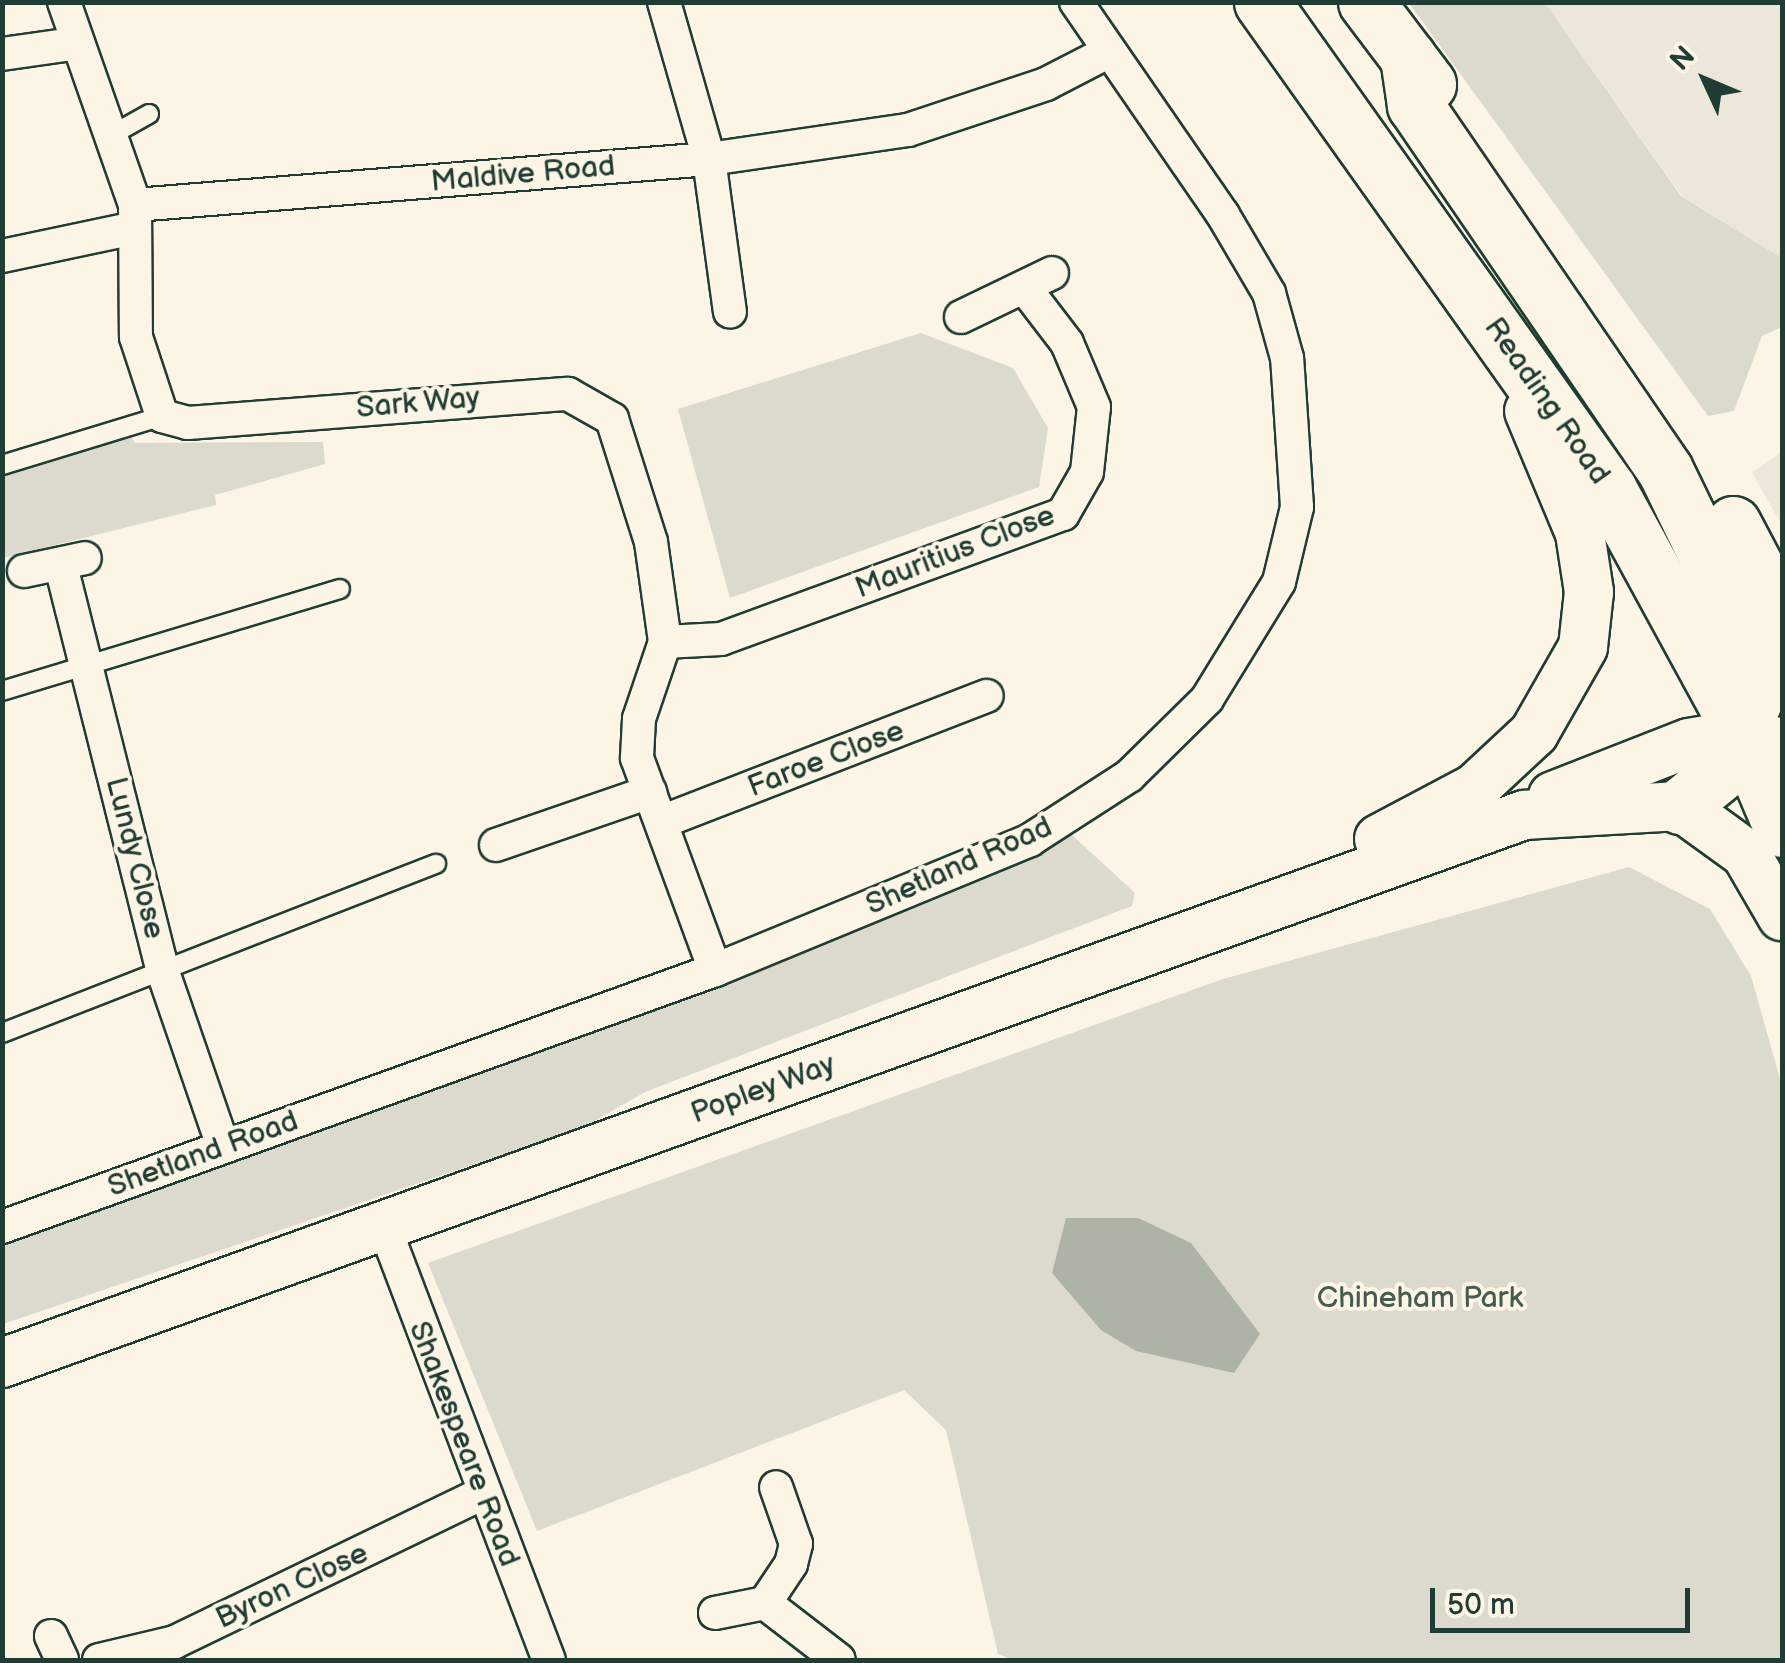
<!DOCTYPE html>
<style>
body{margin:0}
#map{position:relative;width:1785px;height:1663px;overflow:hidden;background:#fcf5e5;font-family:"Balsamiq Sans",sans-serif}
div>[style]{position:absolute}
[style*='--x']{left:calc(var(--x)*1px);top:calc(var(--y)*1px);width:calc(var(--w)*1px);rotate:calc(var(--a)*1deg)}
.built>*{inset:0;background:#ece7d8}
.green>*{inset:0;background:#dcdacc}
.water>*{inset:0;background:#aeb3a7}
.roads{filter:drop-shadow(2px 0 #1f3d34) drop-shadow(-2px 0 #1f3d34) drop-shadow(0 2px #1f3d34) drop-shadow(0 -2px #1f3d34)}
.lane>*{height:18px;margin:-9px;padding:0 9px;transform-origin:9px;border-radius:9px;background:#fcf5e5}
.street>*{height:32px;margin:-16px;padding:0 16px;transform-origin:16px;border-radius:16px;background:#fcf5e5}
.secondary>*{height:48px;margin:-24px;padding:0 24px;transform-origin:24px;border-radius:24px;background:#fcf5e5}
.highway>*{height:55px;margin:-27.5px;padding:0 27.5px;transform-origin:27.5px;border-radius:27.5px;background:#fcf5e5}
span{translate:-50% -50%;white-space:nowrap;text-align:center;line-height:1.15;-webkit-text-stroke:8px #fcf5e5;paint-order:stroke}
.street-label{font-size:30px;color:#1f3d34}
.park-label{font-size:30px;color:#455c52}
.frame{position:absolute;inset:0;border:5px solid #1f3d34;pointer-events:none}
.north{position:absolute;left:1655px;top:30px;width:100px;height:100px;-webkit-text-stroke:8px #fcf5e5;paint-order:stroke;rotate:314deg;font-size:28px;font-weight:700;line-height:40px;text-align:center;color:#1f3d34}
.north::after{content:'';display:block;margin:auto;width:35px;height:45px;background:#1f3d34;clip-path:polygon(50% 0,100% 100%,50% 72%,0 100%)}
.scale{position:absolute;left:1430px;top:1588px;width:260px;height:45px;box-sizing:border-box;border:5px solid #1f3d34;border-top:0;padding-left:12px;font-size:30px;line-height:35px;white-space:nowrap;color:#1f3d34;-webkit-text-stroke:8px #fcf5e5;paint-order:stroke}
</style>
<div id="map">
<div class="built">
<div style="clip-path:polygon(1545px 3px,1782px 3px,1782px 258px,1682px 196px)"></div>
<div style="clip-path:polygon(1782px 451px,1782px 525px,1752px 473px)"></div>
</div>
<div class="green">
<div style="clip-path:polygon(1409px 3px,1545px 3px,1681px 196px,1782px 258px,1782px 327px,1762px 336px,1734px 411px,1708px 416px)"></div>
<div style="clip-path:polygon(921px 333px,1013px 368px,1048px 428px,1039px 487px,730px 598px,678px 409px)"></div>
<div style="clip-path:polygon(124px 425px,135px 443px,323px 442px,325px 464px,215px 495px,216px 505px,3px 558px,3px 462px)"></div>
<div style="clip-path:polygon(1059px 823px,1135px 893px,1132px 906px,645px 1092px,584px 1127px,3px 1324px,3px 1227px)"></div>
<div style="clip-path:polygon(1629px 867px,1710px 909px,1751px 976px,1782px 1086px,1782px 1660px,1013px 1660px,998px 1654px,946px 1430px,904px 1390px,537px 1531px,428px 1263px,1223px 979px)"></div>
</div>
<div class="water">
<div style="clip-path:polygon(1066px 1218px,1138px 1218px,1191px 1243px,1260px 1334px,1234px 1373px,1136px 1351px,1101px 1330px,1052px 1273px)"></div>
</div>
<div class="roads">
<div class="lane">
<div style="--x:108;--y:137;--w:47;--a:-29.3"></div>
<div style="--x:2;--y:465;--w:167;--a:-17"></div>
<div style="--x:2;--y:691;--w:353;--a:-16.8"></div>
<div style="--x:2;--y:1033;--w:466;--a:-21.3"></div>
</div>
<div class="street">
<div style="--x:64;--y:2;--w:215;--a:70.7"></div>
<div style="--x:664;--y:2;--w:163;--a:74"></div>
<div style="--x:709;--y:159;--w:154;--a:82.2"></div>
<div style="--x:2;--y:54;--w:71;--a:-8.1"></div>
<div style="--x:135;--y:205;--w:132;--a:89.6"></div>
<div style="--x:136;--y:337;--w:83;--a:71.8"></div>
<div style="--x:162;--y:416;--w:27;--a:15"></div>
<div style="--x:188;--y:423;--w:381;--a:-4.4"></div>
<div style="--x:568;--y:394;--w:51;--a:29.6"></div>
<div style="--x:612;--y:419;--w:129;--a:72.4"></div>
<div style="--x:651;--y:542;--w:101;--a:82"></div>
<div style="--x:665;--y:642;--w:81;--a:108.7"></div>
<div style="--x:639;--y:719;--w:39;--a:93"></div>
<div style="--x:637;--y:758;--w:226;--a:69.8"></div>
<div style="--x:135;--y:205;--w:576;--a:-4.58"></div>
<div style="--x:709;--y:159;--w:201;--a:-8.3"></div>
<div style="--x:908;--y:130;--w:145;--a:-18.4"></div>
<div style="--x:1046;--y:84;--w:70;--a:-27.3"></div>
<div style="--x:2;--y:256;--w:131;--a:-11.9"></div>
<div style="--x:961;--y:317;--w:101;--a:-25.8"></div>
<div style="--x:61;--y:566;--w:415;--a:75.9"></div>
<div style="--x:162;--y:969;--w:187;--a:71"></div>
<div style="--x:24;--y:571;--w:62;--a:-12"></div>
<div style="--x:665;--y:642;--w:56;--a:-3.1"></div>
<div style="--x:721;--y:639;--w:364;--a:-20.1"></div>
<div style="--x:1063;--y:514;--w:48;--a:-60.3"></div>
<div style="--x:1087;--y:472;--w:65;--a:-83.9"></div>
<div style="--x:1094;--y:407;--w:69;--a:-112.9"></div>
<div style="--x:1067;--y:343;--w:69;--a:-127.4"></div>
<div style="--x:664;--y:821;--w:346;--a:-21.2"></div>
<div style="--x:496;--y:845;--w:163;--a:-19"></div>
<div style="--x:384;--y:1226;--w:464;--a:69.2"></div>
<div style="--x:2;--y:1227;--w:758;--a:-19.82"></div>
<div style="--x:715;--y:970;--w:341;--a:-22.4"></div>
<div style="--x:1030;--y:840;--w:118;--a:-32.9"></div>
<div style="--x:1129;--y:776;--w:110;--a:-44.6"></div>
<div style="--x:1207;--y:699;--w:137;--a:-58.4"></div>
<div style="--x:1279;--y:582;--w:77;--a:-76.5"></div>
<div style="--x:1297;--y:507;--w:149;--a:-93.8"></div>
<div style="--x:1287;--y:358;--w:67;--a:-105.5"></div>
<div style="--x:1269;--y:293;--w:91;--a:-120.5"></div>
<div style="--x:1223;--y:215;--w:259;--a:-124.6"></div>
<div style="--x:765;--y:1603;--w:93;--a:37.6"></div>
<div style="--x:715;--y:1613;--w:51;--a:-11.3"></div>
<div style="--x:765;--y:1603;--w:47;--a:-56.3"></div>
<div style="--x:791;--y:1564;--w:21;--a:-76"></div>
<div style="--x:796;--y:1544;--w:60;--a:-109.3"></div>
<div style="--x:51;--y:1636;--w:26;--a:65"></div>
<div style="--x:99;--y:1660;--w:78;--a:-13.3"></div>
<div style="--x:175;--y:1642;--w:338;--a:-25.8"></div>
</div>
<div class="secondary">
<div style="--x:1553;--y:796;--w:146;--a:-21.3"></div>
<div style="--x:1689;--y:743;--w:54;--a:-9.6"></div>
<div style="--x:1742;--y:734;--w:41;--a:12.7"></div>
<div style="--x:1379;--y:839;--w:109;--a:-28"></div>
<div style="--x:1475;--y:788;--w:81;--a:-43"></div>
<div style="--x:1534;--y:733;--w:99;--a:-60.3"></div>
<div style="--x:1583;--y:647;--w:55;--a:-83.8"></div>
<div style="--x:1589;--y:592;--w:60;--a:-98.7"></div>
<div style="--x:1580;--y:533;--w:132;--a:-112.7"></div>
<div style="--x:2;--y:1363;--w:1618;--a:-19.8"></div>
<div style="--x:1524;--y:815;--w:156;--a:-3.3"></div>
<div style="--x:1680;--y:806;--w:82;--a:36"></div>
<div style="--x:1746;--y:854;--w:72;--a:59.9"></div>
</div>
<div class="highway">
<div style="--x:1262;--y:2;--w:599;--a:54.58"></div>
<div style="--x:1609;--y:490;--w:278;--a:61.4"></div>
<div style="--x:1742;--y:734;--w:103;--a:67.2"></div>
<div style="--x:1366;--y:2;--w:103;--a:52.9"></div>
<div style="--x:1408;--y:57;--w:49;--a:81.7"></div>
<div style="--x:1415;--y:105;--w:442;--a:55.6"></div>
<div style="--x:1665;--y:470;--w:203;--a:64.1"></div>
<div style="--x:1754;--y:653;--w:35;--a:82"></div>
<div style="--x:1759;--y:688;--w:85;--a:111.4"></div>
<div style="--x:1728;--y:767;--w:62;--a:140.9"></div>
<div style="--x:1733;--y:524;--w:105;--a:62.2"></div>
</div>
</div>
<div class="street-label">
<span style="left:523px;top:174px;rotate:-5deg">Maldive Road</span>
<span style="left:1547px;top:401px;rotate:55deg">Reading Road</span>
<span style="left:418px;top:403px;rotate:-5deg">Sark Way</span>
<span style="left:955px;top:552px;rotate:-21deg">Mauritius Close</span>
<span style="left:826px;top:759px;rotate:-21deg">Faroe Close</span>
<span style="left:135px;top:858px;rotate:76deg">Lundy Close</span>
<span style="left:959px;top:866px;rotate:-24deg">Shetland Road</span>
<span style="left:763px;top:1089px;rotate:-20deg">Popley Way</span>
<span style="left:203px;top:1154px;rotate:-20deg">Shetland Road</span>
<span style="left:464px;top:1444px;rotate:69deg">Shakespeare Road</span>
<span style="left:292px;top:1586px;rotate:-25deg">Byron Close</span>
</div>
<div class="park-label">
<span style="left:1420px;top:1298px">Chineham Park</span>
</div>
<div class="frame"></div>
<div class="north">N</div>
<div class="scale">50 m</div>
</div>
